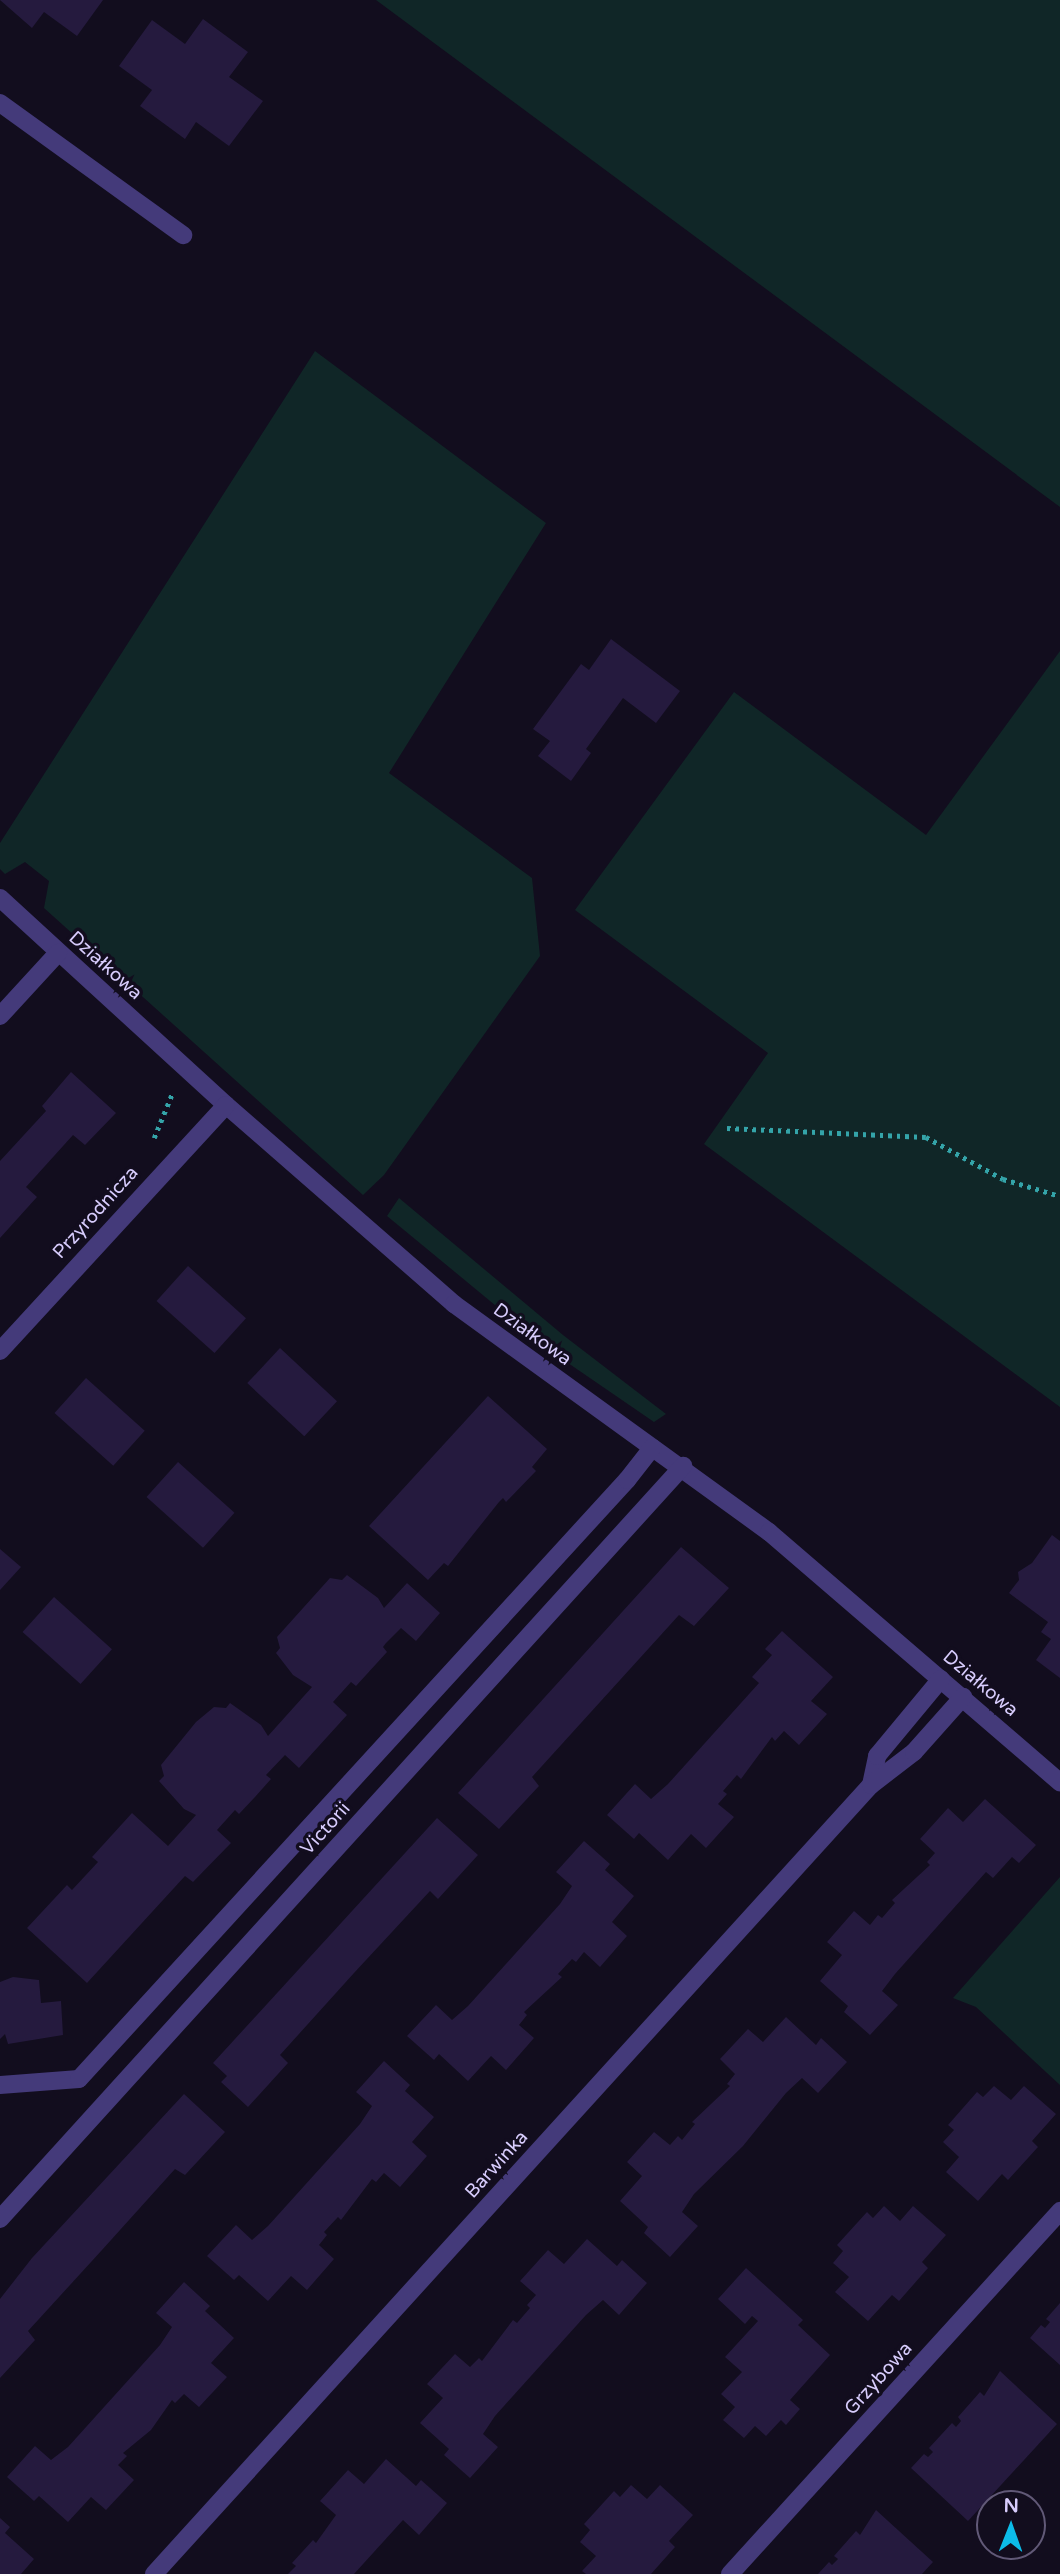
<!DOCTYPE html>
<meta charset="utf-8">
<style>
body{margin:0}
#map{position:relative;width:1060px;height:2574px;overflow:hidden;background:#120d1e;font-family:"Varela Round",sans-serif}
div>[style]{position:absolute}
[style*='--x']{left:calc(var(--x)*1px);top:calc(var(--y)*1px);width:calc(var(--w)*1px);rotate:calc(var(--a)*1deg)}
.green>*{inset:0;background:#102627}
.building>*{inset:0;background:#251a3e;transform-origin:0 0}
.path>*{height:4.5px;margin-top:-2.25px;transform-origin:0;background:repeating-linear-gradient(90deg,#34a4a9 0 3.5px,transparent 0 8.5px)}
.service>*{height:18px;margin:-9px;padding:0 9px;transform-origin:9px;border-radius:9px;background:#443a7a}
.minor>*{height:18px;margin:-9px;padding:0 9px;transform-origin:9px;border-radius:9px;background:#443a7a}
span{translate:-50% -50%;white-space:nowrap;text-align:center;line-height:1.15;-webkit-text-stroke:7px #120d1e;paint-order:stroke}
.street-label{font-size:19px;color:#d7ccfc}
.north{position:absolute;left:976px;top:2490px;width:70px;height:70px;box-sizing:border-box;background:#120d1e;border:2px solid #615977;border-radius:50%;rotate:1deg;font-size:19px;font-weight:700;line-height:28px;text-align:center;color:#d7ccfc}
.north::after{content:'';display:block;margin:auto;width:24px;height:32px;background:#0cbbe8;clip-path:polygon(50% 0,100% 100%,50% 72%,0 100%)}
</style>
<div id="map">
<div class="green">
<div style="clip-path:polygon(376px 0,1060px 0,1060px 507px)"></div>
<div style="clip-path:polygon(315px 351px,546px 523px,389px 773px,532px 878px,540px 956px,384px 1175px,363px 1195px,44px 908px,49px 881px,25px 862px,5px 874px,0 869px,0 843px)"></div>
<div style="clip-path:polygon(1060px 651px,1060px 1407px,704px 1144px,768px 1053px,575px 910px,734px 692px,926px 835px)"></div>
<div style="clip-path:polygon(399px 1198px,563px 1335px,666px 1414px,654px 1422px,552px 1352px,387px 1216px)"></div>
<div style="clip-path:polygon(1060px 1877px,1060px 2085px,976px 2007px,953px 1998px)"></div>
</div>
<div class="building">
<div style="clip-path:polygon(0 0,103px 0,77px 36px,44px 12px,32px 28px)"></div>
<div style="clip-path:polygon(203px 19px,248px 52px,229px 77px,263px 101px,229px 146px,196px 122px,185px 139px,140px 106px,152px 90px,119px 66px,152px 20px,185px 44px)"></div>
<div style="clip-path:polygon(611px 639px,680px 691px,656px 723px,623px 698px,586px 749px,591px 753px,571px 781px,538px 756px,550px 741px,533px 729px,581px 664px,589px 670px)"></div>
<div style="clip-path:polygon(71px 1072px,116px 1113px,85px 1145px,73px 1135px,26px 1187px,37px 1197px,0 1238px,0 1161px,46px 1111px,42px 1106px)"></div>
<div style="left:188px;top:1266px;width:78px;height:47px;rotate:42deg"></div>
<div style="left:280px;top:1348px;width:78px;height:48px;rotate:43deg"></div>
<div style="left:86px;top:1378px;width:79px;height:47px;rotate:42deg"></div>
<div style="clip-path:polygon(488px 1396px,547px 1449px,532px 1467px,536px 1471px,506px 1502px,503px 1498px,499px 1502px,448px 1566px,444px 1563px,428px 1580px,369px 1526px)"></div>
<div style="left:178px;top:1462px;width:76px;height:47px;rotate:42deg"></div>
<div style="clip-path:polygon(1052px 1535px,1060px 1541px,1060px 1678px,1036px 1660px,1051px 1639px,1041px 1632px,1048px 1622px,1009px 1593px,1019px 1580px,1018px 1572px,1032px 1563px)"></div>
<div style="clip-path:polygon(681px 1547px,729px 1588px,694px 1626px,679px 1615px,532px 1777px,539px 1786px,499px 1829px,458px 1793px)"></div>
<div style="clip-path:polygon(0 1549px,21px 1567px,0 1590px)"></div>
<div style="clip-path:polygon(347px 1575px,378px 1598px,384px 1608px,407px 1583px,440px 1613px,416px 1641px,401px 1628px,386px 1643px,383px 1647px,387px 1652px,356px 1686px,351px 1682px,333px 1702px,347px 1715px,299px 1768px,285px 1755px,266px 1775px,271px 1779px,255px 1797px,239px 1814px,235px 1810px,217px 1830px,231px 1843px,193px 1882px,185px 1876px,87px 1983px,27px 1928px,67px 1885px,72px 1890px,98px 1862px,92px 1857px,132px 1813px,168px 1846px,196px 1815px,184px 1809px,159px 1781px,164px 1776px,161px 1765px,196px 1722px,214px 1707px,226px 1708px,230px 1703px,261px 1725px,268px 1736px,312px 1687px,293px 1675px,276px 1653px,280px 1648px,277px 1637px,330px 1578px,342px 1580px)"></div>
<div style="left:54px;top:1597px;width:78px;height:47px;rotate:42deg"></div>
<div style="clip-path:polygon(782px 1631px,833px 1677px,811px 1701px,827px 1714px,799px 1745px,784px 1731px,775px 1741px,772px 1737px,741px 1779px,737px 1775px,723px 1791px,727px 1794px,718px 1804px,734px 1817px,706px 1848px,691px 1834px,668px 1860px,639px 1833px,634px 1839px,607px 1815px,635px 1784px,651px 1799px,668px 1784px,759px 1683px,752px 1677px,772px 1655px,765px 1649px)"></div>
<div style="clip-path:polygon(985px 1799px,1036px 1845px,1019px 1863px,1012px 1857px,993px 1878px,986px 1872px,895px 1974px,882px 1991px,898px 2005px,870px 2035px,844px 2012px,848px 2006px,820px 1981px,842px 1955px,827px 1942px,854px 1911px,870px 1925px,878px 1915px,882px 1918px,895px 1903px,892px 1900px,930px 1865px,927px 1862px,935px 1853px,920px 1839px,948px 1808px,963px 1822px)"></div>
<div style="clip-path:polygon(437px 1818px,478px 1855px,438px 1899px,430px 1891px,354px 1973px,280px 2055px,288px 2063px,248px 2107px,221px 2082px,227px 2076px,213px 2063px)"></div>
<div style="clip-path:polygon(584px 1841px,610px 1864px,605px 1870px,634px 1896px,612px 1922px,627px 1936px,600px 1967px,584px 1952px,576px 1962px,572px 1959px,558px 1974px,562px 1977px,524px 2012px,527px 2015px,519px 2025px,534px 2038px,506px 2070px,491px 2056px,468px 2081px,439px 2054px,434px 2060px,407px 2036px,436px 2005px,452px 2020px,468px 2006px,560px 1904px,572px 1886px,556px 1872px)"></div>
<div style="clip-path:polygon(13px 1977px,39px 1980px,41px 2003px,61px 2001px,63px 2035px,8px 2044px,5px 2034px,0 2039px,0 1982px)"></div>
<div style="clip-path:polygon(786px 2017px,816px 2045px,821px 2038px,847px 2062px,818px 2093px,802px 2078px,786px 2093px,743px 2146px,694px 2194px,682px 2212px,698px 2226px,670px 2257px,644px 2233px,648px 2227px,620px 2201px,642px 2176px,627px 2162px,654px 2132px,670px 2145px,678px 2136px,682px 2140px,695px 2124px,692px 2122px,730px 2086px,727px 2084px,735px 2074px,720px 2059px,748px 2029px,763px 2042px)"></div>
<div style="clip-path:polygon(384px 2061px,410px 2085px,405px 2091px,434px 2117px,412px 2142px,427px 2156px,400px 2187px,384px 2173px,376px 2182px,372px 2179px,341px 2220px,338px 2217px,324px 2232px,327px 2235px,319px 2245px,334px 2259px,307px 2290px,291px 2276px,268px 2301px,239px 2275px,234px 2280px,207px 2256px,236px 2225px,252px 2240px,268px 2226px,360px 2124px,372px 2106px,356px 2092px)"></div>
<div style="clip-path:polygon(994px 2086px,1011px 2100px,1024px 2086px,1056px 2114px,1032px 2141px,1038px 2147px,1008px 2180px,1002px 2174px,978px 2201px,946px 2172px,959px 2157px,943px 2142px,954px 2130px,948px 2125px,977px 2092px,983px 2097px)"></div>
<div style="clip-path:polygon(184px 2094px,225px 2132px,185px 2175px,175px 2169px,102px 2250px,28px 2331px,35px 2340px,0 2378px,0 2299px,32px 2258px)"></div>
<div style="clip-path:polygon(884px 2206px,900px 2221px,913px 2206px,946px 2235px,922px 2262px,928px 2268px,899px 2301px,892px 2295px,868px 2321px,835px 2292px,849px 2277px,833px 2263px,843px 2251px,837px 2245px,867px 2212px,873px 2218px)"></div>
<div style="clip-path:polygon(587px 2239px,617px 2266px,622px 2260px,647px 2283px,619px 2315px,603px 2300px,586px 2315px,495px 2416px,483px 2434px,498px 2447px,470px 2478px,444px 2455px,449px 2449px,420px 2423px,443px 2398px,427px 2384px,455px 2354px,470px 2367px,479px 2358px,482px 2361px,513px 2320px,517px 2323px,530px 2308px,527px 2305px,536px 2295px,520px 2281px,548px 2250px,564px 2264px)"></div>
<div style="clip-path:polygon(746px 2268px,803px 2320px,798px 2325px,830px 2355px,790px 2400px,800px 2409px,786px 2425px,781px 2420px,766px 2436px,755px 2426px,744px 2438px,723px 2420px,735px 2407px,721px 2394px,742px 2372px,725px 2357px,758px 2321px,752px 2316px,745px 2324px,718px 2299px)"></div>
<div style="clip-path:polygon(184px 2282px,210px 2306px,205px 2311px,234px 2338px,211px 2363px,227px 2377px,199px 2407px,184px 2394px,175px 2403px,172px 2400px,151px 2430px,123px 2453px,127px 2456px,118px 2465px,134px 2480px,106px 2510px,91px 2497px,68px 2522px,39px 2496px,34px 2501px,7px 2477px,35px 2446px,51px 2460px,68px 2447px,160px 2345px,172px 2327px,156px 2313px)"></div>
<div style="clip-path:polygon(1060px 2303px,1060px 2365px,1030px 2338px,1041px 2325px,1045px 2328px,1050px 2322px,1046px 2319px)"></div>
<div style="clip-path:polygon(1000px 2371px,1057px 2424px,968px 2521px,911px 2468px,924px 2454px,928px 2457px,933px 2452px,929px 2448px,952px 2423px,956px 2427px,961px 2421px,958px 2417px,980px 2392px,984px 2396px)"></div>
<div style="clip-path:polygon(386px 2459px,416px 2486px,421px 2480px,447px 2503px,419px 2535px,403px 2520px,354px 2574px,288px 2574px,296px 2566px,292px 2563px,313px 2540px,316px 2543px,336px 2515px,320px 2501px,348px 2470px,364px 2484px)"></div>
<div style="clip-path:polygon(631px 2485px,647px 2499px,660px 2485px,693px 2515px,669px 2541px,675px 2547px,651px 2574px,586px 2574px,582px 2571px,596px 2556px,580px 2542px,590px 2530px,584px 2524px,614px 2491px,620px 2497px)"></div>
<div style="clip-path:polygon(876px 2510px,933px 2562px,922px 2574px,818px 2574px,829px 2562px,832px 2565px,838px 2559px,834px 2556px,856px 2531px,860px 2535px)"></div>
<div style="clip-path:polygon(0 2518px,10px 2527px,5px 2533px,34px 2559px,21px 2574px,0 2574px)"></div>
</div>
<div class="path">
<div style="--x:727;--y:1128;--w:199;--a:2.6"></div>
<div style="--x:926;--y:1137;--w:88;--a:28.6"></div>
<div style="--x:1003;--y:1179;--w:59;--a:16.6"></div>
<div style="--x:154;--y:1138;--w:48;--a:-67.8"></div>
</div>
<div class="service">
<div style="--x:0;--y:103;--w:226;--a:35.8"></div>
</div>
<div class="minor">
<div style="--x:0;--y:898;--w:306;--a:42.5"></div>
<div style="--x:226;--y:1105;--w:303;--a:41.1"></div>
<div style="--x:454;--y:1304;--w:389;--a:35.9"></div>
<div style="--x:769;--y:1532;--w:384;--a:40.7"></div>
<div style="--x:0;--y:1016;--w:86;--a:-47.4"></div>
<div style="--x:0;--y:1351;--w:334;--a:-47.4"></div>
<div style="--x:871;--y:1785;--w:30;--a:-78"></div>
<div style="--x:877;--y:1756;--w:100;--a:-50.3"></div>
<div style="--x:0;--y:2085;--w:79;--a:-4.3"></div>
<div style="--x:79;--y:2079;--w:812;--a:-47.55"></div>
<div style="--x:627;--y:1480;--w:41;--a:-52"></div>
<div style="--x:0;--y:2219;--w:1017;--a:-47.79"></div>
<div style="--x:154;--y:2574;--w:1066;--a:-47.74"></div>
<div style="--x:871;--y:1785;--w:54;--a:-37.5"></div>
<div style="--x:914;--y:1752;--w:74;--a:-48.3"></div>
<div style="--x:730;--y:2574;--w:491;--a:-47.7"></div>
</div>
<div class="street-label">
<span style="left:105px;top:966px;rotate:42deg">Działkowa</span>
<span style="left:96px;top:1213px;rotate:-48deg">Przyrodnicza</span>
<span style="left:532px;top:1335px;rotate:36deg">Działkowa</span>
<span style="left:980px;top:1684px;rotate:40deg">Działkowa</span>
<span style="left:326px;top:1829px;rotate:-48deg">Victorii</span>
<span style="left:497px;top:2165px;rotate:-48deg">Barwinka</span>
<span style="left:879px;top:2379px;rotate:-48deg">Grzybowa</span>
</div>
<div class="north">N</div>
</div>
